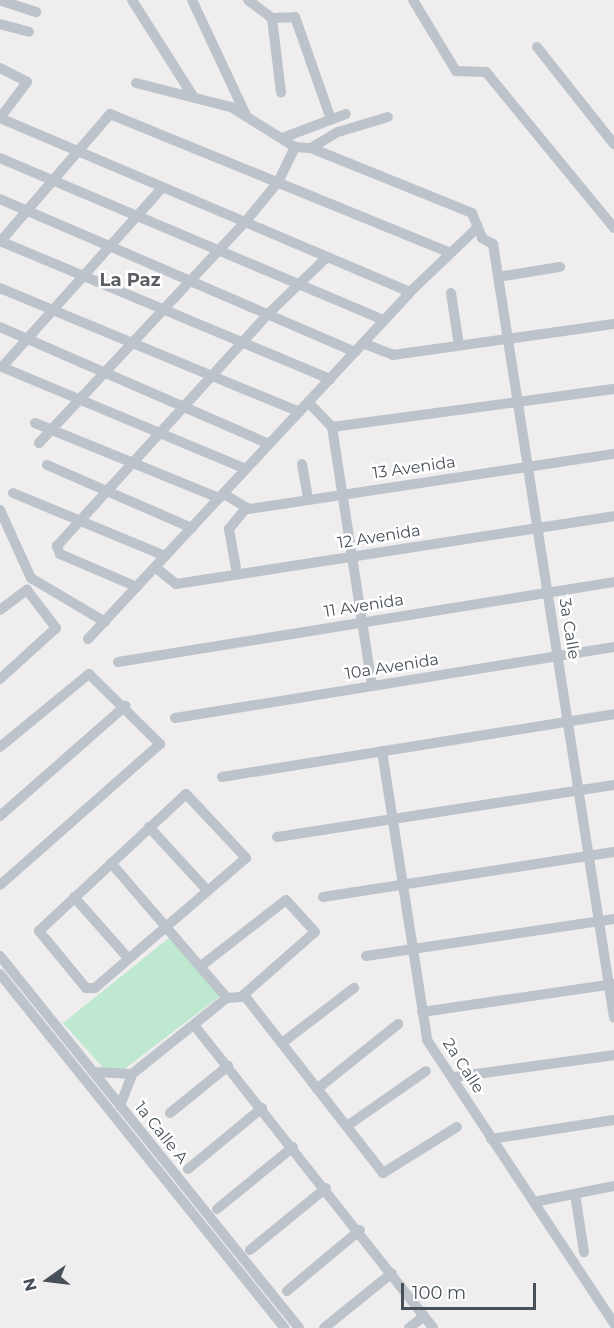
<!DOCTYPE html>
<style>
body{margin:0}
#map{position:relative;width:614px;height:1328px;overflow:hidden;background:#efeded;font-family:Montserrat,sans-serif}
div>[style]{position:absolute}
[style*='--x']{left:calc(var(--x)*1px);top:calc(var(--y)*1px);width:calc(var(--w)*1px);rotate:calc(var(--a)*1deg)}
.green>*{inset:0;background:#bfe8d1}
.street>*{height:10px;margin:-5px;padding:0 5px;transform-origin:5px;border-radius:5px;background:#bdc3ca}
span{translate:-50% -50%;white-space:nowrap;text-align:center;line-height:1.15;-webkit-text-stroke:5px #fff;paint-order:stroke}
.street-label{font-size:16px;color:#474f58}
.neighbourhood-label{font-size:18px;color:#5a5d61;font-weight:700}
.north{position:absolute;left:18px;top:1250px;width:60px;height:60px;-webkit-text-stroke:4px #fff;paint-order:stroke;rotate:256deg;font-size:16px;font-weight:700;line-height:24px;text-align:center;color:#474f58}
.north::after{content:'';display:block;margin:auto;width:21px;height:27px;background:#474f58;clip-path:polygon(50% 0,100% 100%,50% 72%,0 100%)}
.scale{position:absolute;left:401px;top:1283px;width:135px;height:27px;box-sizing:border-box;border:3px solid #474f58;border-top:0;padding-left:8px;font-size:18px;line-height:21px;white-space:nowrap;color:#474f58;-webkit-text-stroke:4px #fff;paint-order:stroke}
</style>
<div id="map">
<div class="green">
<div style="clip-path:polygon(169px 938px,220px 996px,119px 1073px,105px 1070px,63px 1023px)"></div>
</div>
<div class="street">
<div style="--x:132;--y:0;--w:114;--a:57.6"></div>
<div style="--x:192;--y:0;--w:125;--a:64.9"></div>
<div style="--x:248;--y:0;--w:30;--a:37"></div>
<div style="--x:272;--y:18;--w:23;--a:-2"></div>
<div style="--x:295;--y:17;--w:108;--a:70.6"></div>
<div style="--x:413;--y:0;--w:83;--a:58.8"></div>
<div style="--x:456;--y:71;--w:30;--a:2"></div>
<div style="--x:486;--y:72;--w:202;--a:50.6"></div>
<div style="--x:2;--y:1;--w:36;--a:18"></div>
<div style="--x:272;--y:18;--w:75;--a:83.1"></div>
<div style="--x:0;--y:24;--w:30;--a:15"></div>
<div style="--x:537;--y:47;--w:124;--a:51.6"></div>
<div style="--x:0;--y:68;--w:30;--a:27"></div>
<div style="--x:27;--y:82;--w:45;--a:126.9"></div>
<div style="--x:136;--y:83;--w:98;--a:14.2"></div>
<div style="--x:231;--y:107;--w:75;--a:32"></div>
<div style="--x:295;--y:147;--w:16;--a:4"></div>
<div style="--x:311;--y:148;--w:174;--a:22"></div>
<div style="--x:472;--y:213;--w:27;--a:68"></div>
<div style="--x:482;--y:238;--w:13;--a:29"></div>
<div style="--x:493;--y:244;--w:783;--a:81.11"></div>
<div style="--x:0;--y:118;--w:445;--a:23"></div>
<div style="--x:285;--y:137;--w:65;--a:-20.7"></div>
<div style="--x:311;--y:148;--w:31;--a:-31"></div>
<div style="--x:338;--y:132;--w:52;--a:-16.7"></div>
<div style="--x:0;--y:158;--w:417;--a:22.9"></div>
<div style="--x:162;--y:188;--w:240;--a:131.8"></div>
<div style="--x:2;--y:367;--w:264;--a:22.7"></div>
<div style="--x:0;--y:199;--w:387;--a:23.3"></div>
<div style="--x:0;--y:241;--w:358;--a:22.7"></div>
<div style="--x:0;--y:242;--w:169;--a:-49.3"></div>
<div style="--x:110;--y:114;--w:367;--a:22.2"></div>
<div style="--x:498;--y:277;--w:63;--a:-9.2"></div>
<div style="--x:0;--y:288;--w:324;--a:22.5"></div>
<div style="--x:451;--y:293;--w:53;--a:81.3"></div>
<div style="--x:0;--y:327;--w:293;--a:23.5"></div>
<div style="--x:365;--y:344;--w:30;--a:21"></div>
<div style="--x:393;--y:355;--w:223;--a:-8"></div>
<div style="--x:308;--y:402;--w:35;--a:46"></div>
<div style="--x:332;--y:427;--w:261;--a:81.2"></div>
<div style="--x:35;--y:423;--w:199;--a:22.2"></div>
<div style="--x:332;--y:427;--w:285;--a:-7.7"></div>
<div style="--x:39;--y:443;--w:304;--a:-47"></div>
<div style="--x:246;--y:221;--w:50;--a:-50.6"></div>
<div style="--x:278;--y:182;--w:39;--a:-64"></div>
<div style="--x:302;--y:464;--w:36;--a:80"></div>
<div style="--x:47;--y:465;--w:158;--a:23.5"></div>
<div style="--x:13;--y:493;--w:165;--a:22.5"></div>
<div style="--x:224;--y:494;--w:29;--a:31"></div>
<div style="--x:249;--y:509;--w:369;--a:-8.6"></div>
<div style="--x:0;--y:510;--w:75;--a:65.5"></div>
<div style="--x:31;--y:578;--w:86;--a:30.7"></div>
<div style="--x:155;--y:567;--w:27;--a:39"></div>
<div style="--x:176;--y:584;--w:443;--a:-8.8"></div>
<div style="--x:237;--y:574;--w:46;--a:-100.1"></div>
<div style="--x:229;--y:529;--w:26;--a:-51"></div>
<div style="--x:137;--y:587;--w:84;--a:-156.8"></div>
<div style="--x:60;--y:554;--w:9;--a:-111"></div>
<div style="--x:57;--y:546;--w:314;--a:-47.7"></div>
<div style="--x:268;--y:314;--w:81;--a:-44"></div>
<div style="--x:0;--y:610;--w:34;--a:-37"></div>
<div style="--x:27;--y:590;--w:48;--a:52.7"></div>
<div style="--x:56;--y:628;--w:76;--a:137.7"></div>
<div style="--x:88;--y:639;--w:473;--a:-47.1"></div>
<div style="--x:410;--y:292;--w:94;--a:-43.7"></div>
<div style="--x:118;--y:662;--w:502;--a:-9.16"></div>
<div style="--x:175;--y:718;--w:445;--a:-9.2"></div>
<div style="--x:0;--y:747;--w:115;--a:-39.4"></div>
<div style="--x:89;--y:674;--w:100;--a:44.6"></div>
<div style="--x:160;--y:744;--w:213;--a:138.6"></div>
<div style="--x:382;--y:751;--w:292;--a:81.1"></div>
<div style="--x:427;--y:1040;--w:340;--a:56.6"></div>
<div style="--x:222;--y:777;--w:397;--a:-9.1"></div>
<div style="--x:186;--y:794;--w:88;--a:46.8"></div>
<div style="--x:246;--y:858;--w:199;--a:139.3"></div>
<div style="--x:95;--y:988;--w:9;--a:180"></div>
<div style="--x:86;--y:988;--w:74;--a:-129.5"></div>
<div style="--x:39;--y:931;--w:201;--a:-43"></div>
<div style="--x:0;--y:816;--w:167;--a:-41.3"></div>
<div style="--x:149;--y:827;--w:86;--a:47.4"></div>
<div style="--x:277;--y:837;--w:341;--a:-8.8"></div>
<div style="--x:111;--y:863;--w:178;--a:49.3"></div>
<div style="--x:74;--y:897;--w:81;--a:48.5"></div>
<div style="--x:323;--y:897;--w:294;--a:-8.8"></div>
<div style="--x:0;--y:956;--w:477;--a:51.2"></div>
<div style="--x:366;--y:956;--w:251;--a:-8.5"></div>
<div style="--x:0;--y:974;--w:454;--a:51.2"></div>
<div style="--x:244;--y:995;--w:226;--a:52"></div>
<div style="--x:383;--y:1173;--w:87;--a:-31.9"></div>
<div style="--x:422;--y:1012;--w:194;--a:-8.3"></div>
<div style="--x:194;--y:1025;--w:386;--a:51.7"></div>
<div style="--x:282;--y:1043;--w:91;--a:-37.4"></div>
<div style="--x:93;--y:1072;--w:39;--a:3"></div>
<div style="--x:454;--y:1077;--w:162;--a:-7.8"></div>
<div style="--x:317;--y:1089;--w:104;--a:-38.7"></div>
<div style="--x:120;--y:1106;--w:34;--a:-69"></div>
<div style="--x:132;--y:1074;--w:122;--a:-38.7"></div>
<div style="--x:227;--y:998;--w:14;--a:-4"></div>
<div style="--x:241;--y:997;--w:98;--a:-41.3"></div>
<div style="--x:315;--y:932;--w:43;--a:-132.2"></div>
<div style="--x:286;--y:900;--w:108;--a:142.2"></div>
<div style="--x:170;--y:1113;--w:75;--a:-39"></div>
<div style="--x:347;--y:1126;--w:96;--a:-34.8"></div>
<div style="--x:491;--y:1139;--w:124;--a:-8.8"></div>
<div style="--x:188;--y:1169;--w:96;--a:-39.5"></div>
<div style="--x:575;--y:1194;--w:59;--a:81.2"></div>
<div style="--x:534;--y:1202;--w:82;--a:-11.3"></div>
<div style="--x:217;--y:1209;--w:98;--a:-39.2"></div>
<div style="--x:250;--y:1250;--w:98;--a:-39.2"></div>
<div style="--x:287;--y:1291;--w:95;--a:-39.9"></div>
<div style="--x:324;--y:1328;--w:87;--a:-39"></div>
<div style="--x:409;--y:1328;--w:19;--a:-39"></div>
</div>
<div class="street-label">
<span style="left:414px;top:468px;rotate:-8deg">13 Avenida</span>
<span style="left:379px;top:537px;rotate:-9deg">12 Avenida</span>
<span style="left:364px;top:606px;rotate:-9deg">11 Avenida</span>
<span style="left:569px;top:629px;rotate:81deg">3a Calle</span>
<span style="left:392px;top:667px;rotate:-9deg">10a Avenida</span>
<span style="left:463px;top:1066px;rotate:57deg">2a Calle</span>
<span style="left:161px;top:1133px;rotate:51deg">1a Calle A</span>
</div>
<div class="neighbourhood-label">
<span style="left:130px;top:280px">La Paz</span>
</div>
<div class="north">N</div>
<div class="scale">100 m</div>
</div>
